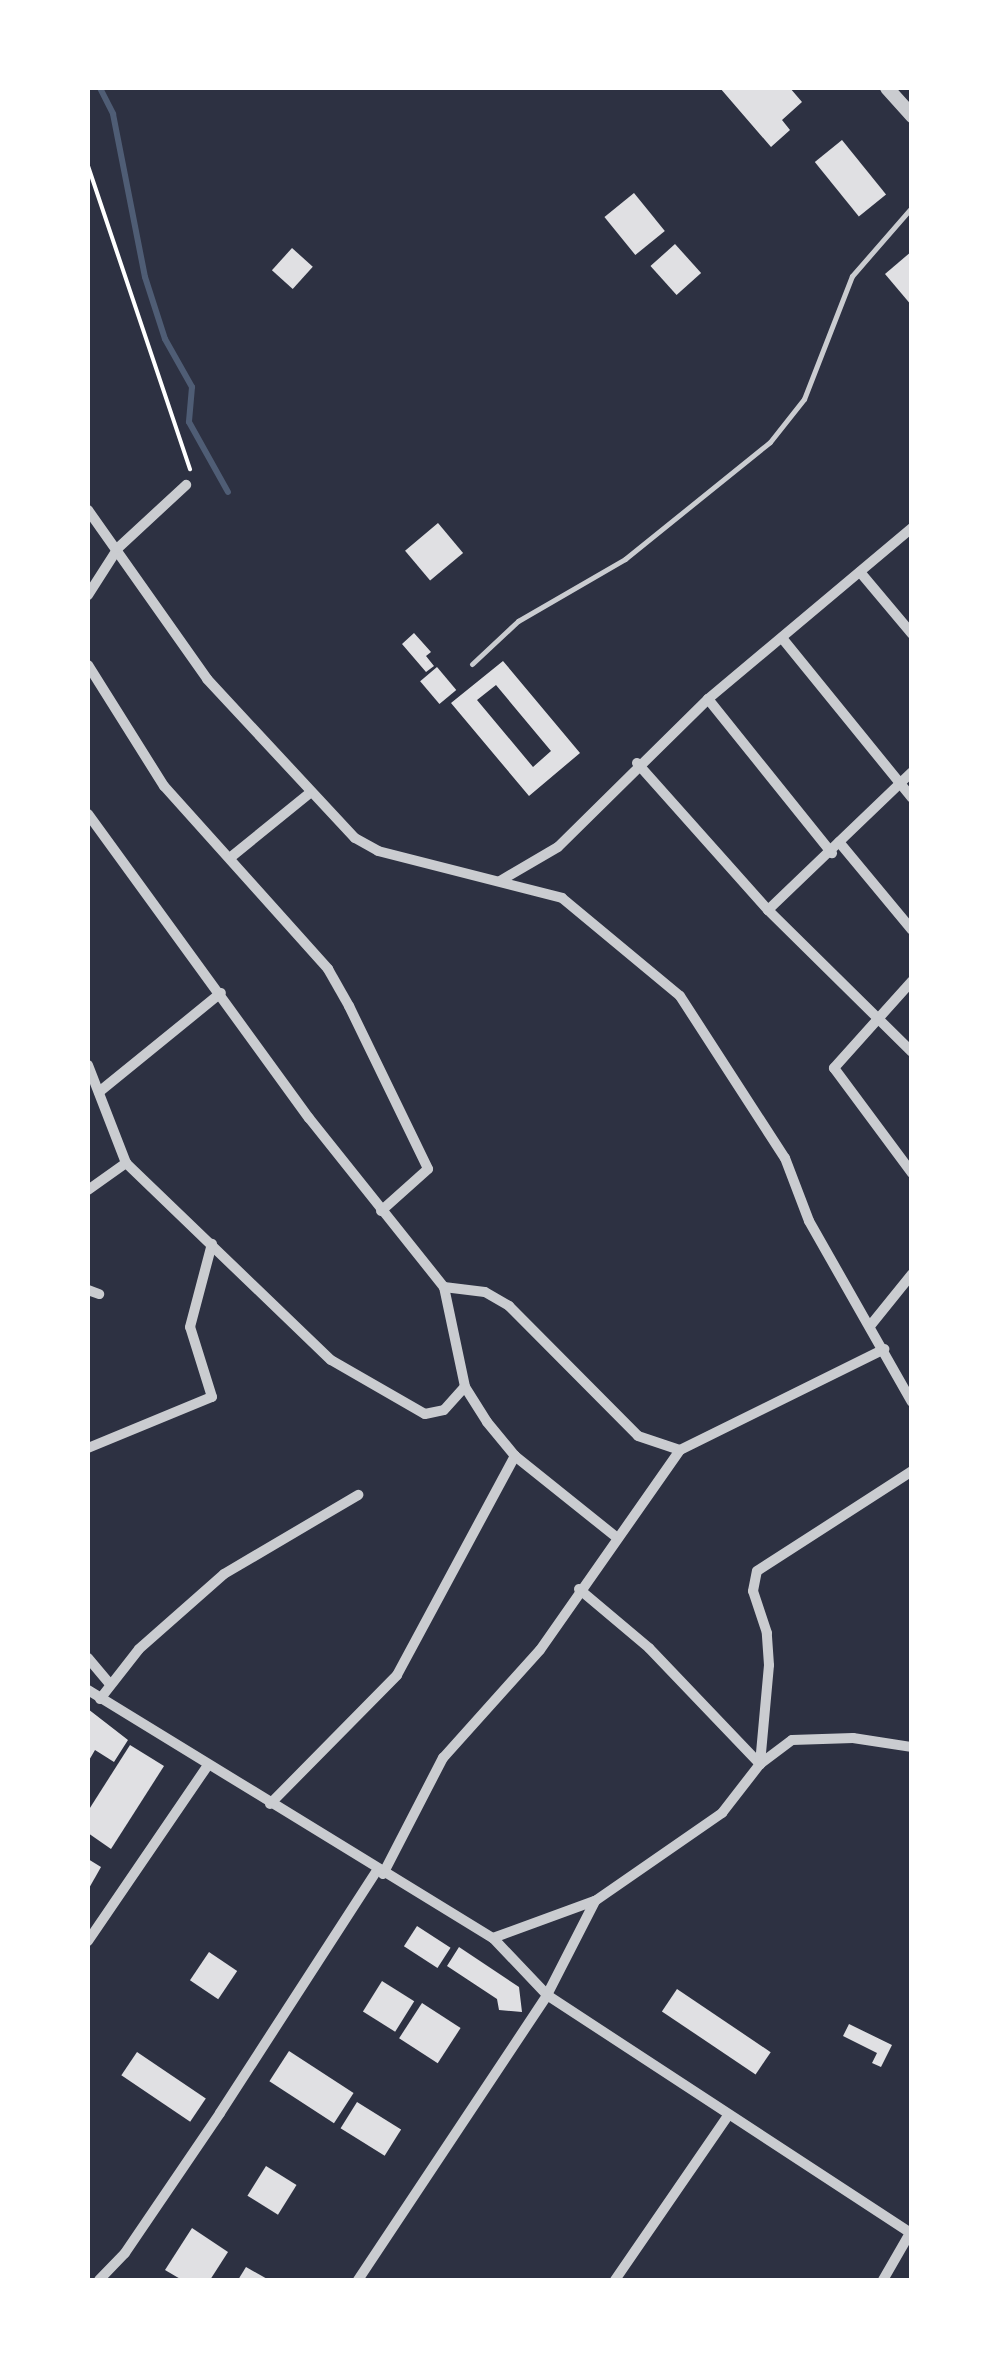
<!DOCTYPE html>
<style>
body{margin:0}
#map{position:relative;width:999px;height:2368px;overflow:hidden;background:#2d3142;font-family:"Source Sans 3",sans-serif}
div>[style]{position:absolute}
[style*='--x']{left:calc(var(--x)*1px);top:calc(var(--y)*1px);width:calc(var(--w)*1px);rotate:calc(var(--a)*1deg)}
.stream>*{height:6px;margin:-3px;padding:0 3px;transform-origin:3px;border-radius:3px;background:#4f5d75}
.building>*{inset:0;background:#e0e0e3;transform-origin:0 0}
.path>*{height:4px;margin:-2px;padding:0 2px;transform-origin:2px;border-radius:2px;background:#fff}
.service>*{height:5px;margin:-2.5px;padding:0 2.5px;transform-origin:2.5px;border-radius:2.5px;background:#caccd0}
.minor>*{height:10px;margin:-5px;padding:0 5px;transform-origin:5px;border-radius:5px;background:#caccd0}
.tertiary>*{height:14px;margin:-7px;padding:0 7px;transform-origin:7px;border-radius:7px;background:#caccd0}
span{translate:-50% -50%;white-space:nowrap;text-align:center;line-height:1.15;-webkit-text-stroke:9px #fff;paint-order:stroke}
.frame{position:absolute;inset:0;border:90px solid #fff;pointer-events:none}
</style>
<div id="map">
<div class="stream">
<div style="--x:100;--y:88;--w:29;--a:63"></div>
<div style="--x:113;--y:114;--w:166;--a:78.9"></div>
<div style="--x:145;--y:277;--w:65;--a:72.1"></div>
<div style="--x:165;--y:339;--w:55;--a:60.6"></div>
<div style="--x:192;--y:387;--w:35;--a:95"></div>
<div style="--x:189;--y:422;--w:80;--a:60.9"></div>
</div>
<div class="building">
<div style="clip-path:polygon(720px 88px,790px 88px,802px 102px,782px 120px,790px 130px,771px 147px)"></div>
<div style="left:842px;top:140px;width:70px;height:35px;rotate:51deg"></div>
<div style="left:634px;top:193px;width:49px;height:38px;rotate:51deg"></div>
<div style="left:675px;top:244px;width:39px;height:33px;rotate:48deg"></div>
<div style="left:292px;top:248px;width:28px;height:30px;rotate:42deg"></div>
<div style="clip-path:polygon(912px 251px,912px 306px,885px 274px)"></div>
<div style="left:438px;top:523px;width:39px;height:43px;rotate:50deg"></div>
<div style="clip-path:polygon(414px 633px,431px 652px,426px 656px,434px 666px,426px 672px,402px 644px)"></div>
<div style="clip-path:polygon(evenodd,503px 661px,580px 753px,529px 796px,451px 703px,503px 661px,496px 685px,551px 751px,533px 767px,477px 700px,496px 685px)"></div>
<div style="left:437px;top:667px;width:30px;height:22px;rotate:50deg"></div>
<div style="clip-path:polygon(88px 1709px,128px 1740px,114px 1762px,95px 1750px,88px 1762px)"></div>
<div style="clip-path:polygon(130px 1745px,164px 1766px,111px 1849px,88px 1833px,88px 1811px)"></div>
<div style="clip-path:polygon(88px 1859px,101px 1867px,88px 1890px)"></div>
<div style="left:417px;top:1926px;width:40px;height:24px;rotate:33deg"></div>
<div style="clip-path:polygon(459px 1947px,519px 1987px,522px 2012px,499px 2010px,497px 1999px,447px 1966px)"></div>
<div style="left:209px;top:1952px;width:34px;height:34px;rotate:34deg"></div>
<div style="left:382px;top:1981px;width:38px;height:36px;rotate:32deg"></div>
<div style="left:677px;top:1989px;width:113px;height:27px;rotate:34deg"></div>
<div style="left:422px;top:2003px;width:46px;height:42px;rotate:33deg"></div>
<div style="clip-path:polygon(849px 2024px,892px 2045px,881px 2067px,872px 2063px,877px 2053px,843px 2036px)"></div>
<div style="left:289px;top:2051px;width:77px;height:36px;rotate:33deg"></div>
<div style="left:137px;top:2052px;width:83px;height:28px;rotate:34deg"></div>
<div style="left:357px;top:2102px;width:52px;height:31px;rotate:32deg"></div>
<div style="left:266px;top:2166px;width:36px;height:35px;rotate:32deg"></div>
<div style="clip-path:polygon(192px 2228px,228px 2252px,210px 2280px,182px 2280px,165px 2270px)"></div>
<div style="clip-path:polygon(246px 2267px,269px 2280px,238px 2280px)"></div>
</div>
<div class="path">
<div style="--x:88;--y:166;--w:320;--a:71.4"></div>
</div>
<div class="service">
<div style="--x:472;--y:664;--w:63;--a:-43.1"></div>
<div style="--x:518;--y:621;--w:124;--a:-30.1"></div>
<div style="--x:625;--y:559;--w:186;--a:-38.9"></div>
<div style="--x:770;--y:442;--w:55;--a:-51.7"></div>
<div style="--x:804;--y:399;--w:132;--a:-68.7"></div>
<div style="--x:852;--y:276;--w:91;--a:-49"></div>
</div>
<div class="minor">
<div style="--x:88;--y:510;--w:207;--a:54.8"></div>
<div style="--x:207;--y:679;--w:217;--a:47.1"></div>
<div style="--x:355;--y:838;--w:26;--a:29"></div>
<div style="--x:378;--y:851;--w:190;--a:14.3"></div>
<div style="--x:562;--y:898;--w:153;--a:39.7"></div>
<div style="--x:680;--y:996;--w:193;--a:57.1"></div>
<div style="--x:785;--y:1158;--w:67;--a:69.1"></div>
<div style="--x:809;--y:1221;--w:208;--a:60.4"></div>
<div style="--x:860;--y:572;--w:81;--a:50"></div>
<div style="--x:88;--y:595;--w:56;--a:-57.4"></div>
<div style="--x:118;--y:548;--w:93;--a:-42.8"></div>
<div style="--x:782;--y:638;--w:206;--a:50.9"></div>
<div style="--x:88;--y:665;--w:143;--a:57.9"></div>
<div style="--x:164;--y:786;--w:246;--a:48.1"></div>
<div style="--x:328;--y:969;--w:43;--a:60.4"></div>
<div style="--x:349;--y:1006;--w:181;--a:64.1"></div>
<div style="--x:428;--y:1169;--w:63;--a:138.2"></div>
<div style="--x:708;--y:699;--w:198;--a:51.2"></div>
<div style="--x:637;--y:763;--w:197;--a:48.3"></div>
<div style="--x:768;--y:910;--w:202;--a:44.6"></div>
<div style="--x:88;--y:814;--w:376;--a:54"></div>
<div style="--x:309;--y:1118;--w:216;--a:51.4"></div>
<div style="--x:444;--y:1287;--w:102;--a:78.1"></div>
<div style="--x:465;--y:1387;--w:41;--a:57.8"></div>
<div style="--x:487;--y:1422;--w:44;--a:50.5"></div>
<div style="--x:515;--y:1456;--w:129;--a:38.7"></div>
<div style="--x:839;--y:842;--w:114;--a:50.3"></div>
<div style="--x:231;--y:857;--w:103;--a:-39.1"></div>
<div style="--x:500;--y:881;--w:67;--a:-30.4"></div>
<div style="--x:558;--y:847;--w:211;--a:-44.6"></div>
<div style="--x:708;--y:699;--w:266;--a:-40"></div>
<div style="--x:768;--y:910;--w:199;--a:-43.8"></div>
<div style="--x:912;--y:981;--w:117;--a:131.9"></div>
<div style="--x:834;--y:1068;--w:131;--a:53.4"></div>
<div style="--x:88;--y:1065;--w:105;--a:68.8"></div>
<div style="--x:126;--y:1163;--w:284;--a:43.9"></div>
<div style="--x:331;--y:1360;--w:108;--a:29.9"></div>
<div style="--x:425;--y:1414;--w:19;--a:-12"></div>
<div style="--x:444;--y:1410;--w:31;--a:-48"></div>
<div style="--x:99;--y:1092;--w:157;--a:-39.1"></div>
<div style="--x:88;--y:1190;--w:47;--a:-35.4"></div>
<div style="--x:444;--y:1287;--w:41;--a:7"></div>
<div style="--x:485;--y:1292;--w:28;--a:30"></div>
<div style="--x:509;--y:1306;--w:183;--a:45.2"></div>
<div style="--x:638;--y:1436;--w:44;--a:18.4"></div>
<div style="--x:88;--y:1290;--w:12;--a:20"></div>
<div style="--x:870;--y:1326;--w:67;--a:-51.1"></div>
<div style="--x:88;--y:1448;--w:134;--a:-22.4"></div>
<div style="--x:212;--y:1397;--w:73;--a:-107.4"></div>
<div style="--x:190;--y:1327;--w:86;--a:-75.2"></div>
<div style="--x:579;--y:1589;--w:92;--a:40.1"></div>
<div style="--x:649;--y:1648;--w:161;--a:46.3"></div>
<div style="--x:760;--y:1764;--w:40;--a:-37"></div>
<div style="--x:792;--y:1740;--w:61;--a:-1.9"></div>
<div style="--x:853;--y:1738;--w:60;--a:8.7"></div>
<div style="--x:88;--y:1658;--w:33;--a:50"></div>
<div style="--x:88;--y:1690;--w:475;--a:31.5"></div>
<div style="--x:493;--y:1938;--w:79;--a:46.5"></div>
<div style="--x:547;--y:1995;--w:436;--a:33.2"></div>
<div style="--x:100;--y:1699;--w:63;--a:-52"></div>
<div style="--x:139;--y:1649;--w:113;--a:-41.4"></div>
<div style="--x:224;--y:1574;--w:156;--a:-30.5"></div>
<div style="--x:270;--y:1804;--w:181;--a:-45.4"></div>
<div style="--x:397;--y:1675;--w:249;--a:-61.7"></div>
<div style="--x:383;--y:1874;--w:131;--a:-62.7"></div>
<div style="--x:443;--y:1758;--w:145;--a:-48.1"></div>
<div style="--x:540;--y:1650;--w:244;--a:-55"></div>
<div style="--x:680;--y:1450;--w:228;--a:-26.3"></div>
<div style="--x:493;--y:1938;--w:108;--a:-20.1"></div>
<div style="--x:88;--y:1941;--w:209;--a:-55.7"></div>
<div style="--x:99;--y:2280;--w:37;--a:-46"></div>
<div style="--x:125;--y:2253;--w:169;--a:-55.8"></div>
<div style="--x:220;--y:2113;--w:289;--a:-57.1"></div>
<div style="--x:358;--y:2280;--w:342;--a:-56.4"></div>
<div style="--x:547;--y:1995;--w:106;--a:-62.9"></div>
<div style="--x:595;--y:1901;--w:155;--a:-34.7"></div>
<div style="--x:722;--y:1813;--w:62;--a:-52.2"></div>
<div style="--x:760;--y:1764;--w:99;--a:-84.8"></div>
<div style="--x:769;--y:1665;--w:32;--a:-94"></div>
<div style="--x:767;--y:1633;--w:44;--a:-108.4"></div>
<div style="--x:753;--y:1591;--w:20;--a:-79"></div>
<div style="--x:757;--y:1571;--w:184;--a:-32.8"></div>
<div style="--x:615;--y:2280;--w:198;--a:-55.5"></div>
<div style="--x:883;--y:2280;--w:54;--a:-60.1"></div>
</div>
<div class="tertiary">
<div style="--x:887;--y:88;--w:38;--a:48"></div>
</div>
<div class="frame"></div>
</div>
